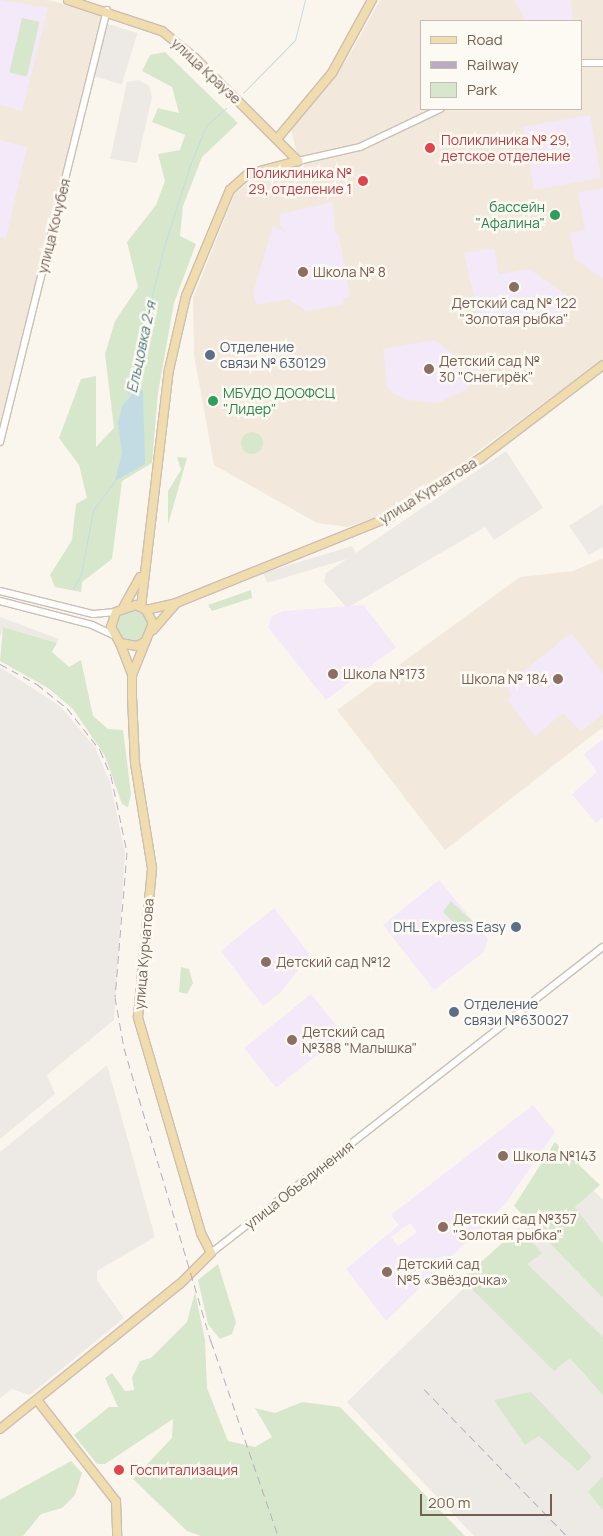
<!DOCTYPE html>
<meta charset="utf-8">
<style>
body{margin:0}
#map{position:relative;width:603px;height:1536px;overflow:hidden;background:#fbf6ed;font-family:Manrope,sans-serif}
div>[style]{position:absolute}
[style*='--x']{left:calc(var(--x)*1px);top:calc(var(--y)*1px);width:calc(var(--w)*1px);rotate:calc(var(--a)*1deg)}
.residential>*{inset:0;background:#f2e9dc}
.industrial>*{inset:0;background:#ede9e5;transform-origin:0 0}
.education>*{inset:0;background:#f3e9f8;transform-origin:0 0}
.green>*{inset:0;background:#d6e7cc;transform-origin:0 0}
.round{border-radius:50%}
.water>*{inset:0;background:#c3dce3}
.stream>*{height:1px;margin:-0.5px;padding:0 0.5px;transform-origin:0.5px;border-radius:0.5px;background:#c3dce3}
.roads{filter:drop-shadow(1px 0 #ccbfb4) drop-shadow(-1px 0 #ccbfb4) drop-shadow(0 1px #ccbfb4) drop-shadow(0 -1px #ccbfb4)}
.minor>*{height:6px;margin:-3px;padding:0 3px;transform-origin:3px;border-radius:3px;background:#fff}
.major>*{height:8px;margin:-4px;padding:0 4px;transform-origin:4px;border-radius:4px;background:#f1dcae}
.rail>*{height:1px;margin-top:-0.5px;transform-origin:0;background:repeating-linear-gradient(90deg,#baabc5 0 8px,transparent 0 13px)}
.dots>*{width:14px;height:14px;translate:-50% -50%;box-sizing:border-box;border:2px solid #fdfaf3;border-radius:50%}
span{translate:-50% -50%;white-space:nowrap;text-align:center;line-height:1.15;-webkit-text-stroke:5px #fdfaf3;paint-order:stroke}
.street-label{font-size:14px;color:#746052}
.health-label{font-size:14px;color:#be3a42}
.left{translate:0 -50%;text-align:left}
.right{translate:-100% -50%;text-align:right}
.leisure-label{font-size:14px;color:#27864d}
.education-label{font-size:14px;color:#785e54}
.service-label{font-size:14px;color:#4e5e75}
.water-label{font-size:15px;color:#4e7884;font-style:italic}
.legend{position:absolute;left:420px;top:20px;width:162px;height:90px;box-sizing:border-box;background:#fdfaf3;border:1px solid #c6bcb3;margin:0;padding:6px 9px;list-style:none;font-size:15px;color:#746052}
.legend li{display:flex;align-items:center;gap:10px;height:25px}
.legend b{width:25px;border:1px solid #c6bcb3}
.scale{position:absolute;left:420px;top:1494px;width:132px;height:22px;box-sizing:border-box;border:2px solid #746052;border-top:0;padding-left:6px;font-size:15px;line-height:18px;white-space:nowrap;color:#746052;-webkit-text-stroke:4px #fdfaf3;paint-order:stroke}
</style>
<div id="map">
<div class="residential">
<div style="clip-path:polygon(0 0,48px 0,104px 14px,0 432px)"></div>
<div style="clip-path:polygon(evenodd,380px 0,603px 0,603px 359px,419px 495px,385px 514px,348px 527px,317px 523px,214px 465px,194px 355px,193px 298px,235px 193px,263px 172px,299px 163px,291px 129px,346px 61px,380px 0,422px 21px,582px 21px,582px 109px,422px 109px,422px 21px)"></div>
<div style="clip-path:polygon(603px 558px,603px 727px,445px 850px,337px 710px,520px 577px,573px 571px)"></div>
</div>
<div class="industrial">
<div style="left:105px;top:23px;width:34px;height:54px;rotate:17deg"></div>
<div style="clip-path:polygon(139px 80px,149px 86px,152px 97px,137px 163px,110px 159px,127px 82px)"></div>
<div style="clip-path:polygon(506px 451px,543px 508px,494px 540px,485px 527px,347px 608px,324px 582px,326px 573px,347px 559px,267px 583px,263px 573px,352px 546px,356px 553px)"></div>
<div style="clip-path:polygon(603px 504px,603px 547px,589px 555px,569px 526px)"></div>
<div style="clip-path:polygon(0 617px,32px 629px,59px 639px,57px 643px,4px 627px,0 637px)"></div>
<div style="clip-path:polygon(0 667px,60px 706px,95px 747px,110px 782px,125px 853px,114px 1020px,47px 1075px,55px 1094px,0 1139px)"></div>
<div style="clip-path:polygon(107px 1065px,155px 1237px,97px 1271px,97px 1280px,124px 1318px,30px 1395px,12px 1389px,0 1398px,0 1152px)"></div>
<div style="clip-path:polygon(579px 1176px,603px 1200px,603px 1536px,474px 1536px,347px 1402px)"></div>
</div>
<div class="education">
<div style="clip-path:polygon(0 0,48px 8px,22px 111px,0 105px)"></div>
<div style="clip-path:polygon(514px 0,570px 0,573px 21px,526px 21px)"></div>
<div style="left:590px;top:115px;width:64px;height:68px;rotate:80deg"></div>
<div style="clip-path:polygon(0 140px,27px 147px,6px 238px,0 237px)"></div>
<div style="clip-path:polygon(603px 188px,603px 277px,601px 277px,575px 259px,570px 233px,585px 230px,578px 192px)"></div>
<div style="clip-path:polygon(333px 202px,335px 232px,339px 236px,350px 296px,343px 298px,344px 304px,307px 311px,288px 299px,257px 305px,253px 293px,273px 226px,286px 232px,280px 225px,280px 214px)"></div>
<div style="clip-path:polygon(494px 248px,499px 274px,529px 269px,572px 299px,556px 323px,540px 312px,490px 324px,479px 319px,464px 253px)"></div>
<div style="clip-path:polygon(434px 340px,480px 373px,477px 378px,467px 389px,438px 403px,407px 400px,393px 393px,387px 387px,383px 349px)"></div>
<div style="clip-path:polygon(363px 605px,396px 647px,326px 700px,268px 627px,272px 616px,284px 611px)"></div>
<div style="clip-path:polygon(571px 633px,603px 673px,603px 714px,581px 731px,563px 713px,535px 736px,507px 700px,512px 695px,506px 685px)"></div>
<div style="clip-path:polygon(603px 739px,603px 817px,596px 823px,572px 794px,597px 772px,584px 754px)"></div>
<div style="clip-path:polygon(439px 880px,488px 939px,484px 952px,434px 990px,383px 925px)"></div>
<div style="clip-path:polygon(274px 908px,310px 955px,280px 993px,263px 1006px,221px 951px)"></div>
<div style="left:311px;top:994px;width:51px;height:86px;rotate:51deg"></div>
<div style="clip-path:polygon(evenodd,533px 1105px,555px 1132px,506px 1203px,386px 1321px,346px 1269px,399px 1225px,391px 1215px,533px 1105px,410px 1223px,417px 1232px,398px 1246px,391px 1237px,410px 1223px)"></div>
</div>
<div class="green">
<div style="left:22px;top:18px;width:18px;height:56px;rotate:13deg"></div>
<div style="clip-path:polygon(165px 52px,238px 123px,202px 157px,183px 206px,180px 236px,196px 244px,174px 303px,158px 393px,152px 463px,122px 481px,112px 559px,82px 582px,81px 592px,55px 587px,50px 575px,72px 540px,76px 504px,87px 498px,79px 465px,59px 438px,81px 379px,96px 376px,96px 447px,114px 428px,105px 354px,115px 321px,138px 287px,127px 242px,156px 205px,165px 181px,158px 154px,180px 150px,185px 135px,152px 122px,158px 108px,179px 113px,172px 87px,142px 71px,150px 55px)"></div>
<div class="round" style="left:241px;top:432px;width:22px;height:22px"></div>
<div style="clip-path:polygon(177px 457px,187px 458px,168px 525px,168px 491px,181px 470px)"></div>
<div style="clip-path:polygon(251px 590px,252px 598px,212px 611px,208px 605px)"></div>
<div class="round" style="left:116px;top:610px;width:32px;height:32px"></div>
<div style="clip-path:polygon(3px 627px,57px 643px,52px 652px,69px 667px,81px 660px,93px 716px,108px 729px,123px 730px,131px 794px,128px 807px,122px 804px,105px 756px,73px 709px,48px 688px,0 661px)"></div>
<div style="clip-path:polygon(451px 901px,473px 922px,464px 933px,443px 912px)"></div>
<div style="clip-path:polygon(181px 967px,189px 969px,193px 983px,187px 994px,179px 992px)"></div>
<div style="clip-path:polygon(555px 1142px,600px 1185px,575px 1207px,603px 1244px,603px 1298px,514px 1206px)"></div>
<div style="clip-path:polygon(519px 1228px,542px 1253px,527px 1264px,603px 1337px,603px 1395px,570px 1358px,554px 1371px,462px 1279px)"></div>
<div style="clip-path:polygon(218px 1264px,236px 1322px,232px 1334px,220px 1339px,208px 1324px,198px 1280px)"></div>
<div style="clip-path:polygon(195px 1292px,205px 1340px,207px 1388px,228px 1441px,255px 1447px,272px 1437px,255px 1408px,275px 1413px,302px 1402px,340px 1407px,465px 1536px,201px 1536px,187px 1531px,133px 1479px,172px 1438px,173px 1419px,105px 1464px,97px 1464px,74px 1435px,109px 1407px,118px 1407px,105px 1378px,112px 1373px,125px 1391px,134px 1390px,132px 1378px,140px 1361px,151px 1358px,187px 1322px)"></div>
<div style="clip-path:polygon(531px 1392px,592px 1457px,578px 1471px,539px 1436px,525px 1445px,494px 1400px)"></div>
<div style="clip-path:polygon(71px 1461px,82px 1473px,75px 1495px,62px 1508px,41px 1514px,23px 1536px,0 1536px,0 1500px)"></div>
<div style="clip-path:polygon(603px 1476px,603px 1510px,588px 1492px)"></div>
</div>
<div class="water">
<div style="clip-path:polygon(136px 390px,143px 390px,145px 464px,115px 481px,122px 453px,118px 423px,122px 406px)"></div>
</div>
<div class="stream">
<div style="--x:243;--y:93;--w:74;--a:-45.5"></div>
<div style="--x:295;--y:40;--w:41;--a:-76"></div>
<div style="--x:128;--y:394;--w:148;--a:-76.3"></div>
<div style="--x:163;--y:250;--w:89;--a:-72.4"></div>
<div style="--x:190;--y:165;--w:42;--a:-67.7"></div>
<div style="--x:206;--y:126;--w:27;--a:-42"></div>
<div style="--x:73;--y:588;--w:15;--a:-58"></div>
<div style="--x:81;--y:575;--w:66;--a:-79.5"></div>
<div style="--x:93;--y:510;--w:35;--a:-53"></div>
</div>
<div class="roads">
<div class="minor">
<div style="--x:582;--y:63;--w:21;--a:0"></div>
<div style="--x:298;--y:161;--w:64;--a:-12.7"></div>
<div style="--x:360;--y:147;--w:89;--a:-25.4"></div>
<div style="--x:0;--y:442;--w:445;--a:-76.1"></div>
<div style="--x:0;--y:591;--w:96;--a:13.9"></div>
<div style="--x:93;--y:614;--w:23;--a:-5"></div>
<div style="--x:0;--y:601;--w:95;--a:14.6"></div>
<div style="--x:92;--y:625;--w:23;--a:25"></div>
<div style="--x:211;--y:1253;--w:497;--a:-38"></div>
</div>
<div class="major">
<div style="--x:68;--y:0;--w:99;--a:18.3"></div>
<div style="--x:162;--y:31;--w:43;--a:39.3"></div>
<div style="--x:195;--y:58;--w:146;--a:45"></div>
<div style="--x:277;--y:139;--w:86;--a:-50.2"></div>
<div style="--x:332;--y:73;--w:83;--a:-61.3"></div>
<div style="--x:124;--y:606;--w:33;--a:-61"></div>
<div style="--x:141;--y:607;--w:239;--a:-83.3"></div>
<div style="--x:169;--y:370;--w:76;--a:-77.1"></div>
<div style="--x:186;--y:296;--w:115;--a:-67.5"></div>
<div style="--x:230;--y:190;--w:24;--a:-42"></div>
<div style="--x:248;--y:174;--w:52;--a:-14.6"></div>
<div style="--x:146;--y:610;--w:31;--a:-13"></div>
<div style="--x:176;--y:603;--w:233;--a:-21.9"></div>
<div style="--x:392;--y:516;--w:106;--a:-33.1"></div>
<div style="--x:481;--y:458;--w:153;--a:-37.3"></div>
<div style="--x:153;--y:630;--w:33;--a:-49"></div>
<div style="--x:120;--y:643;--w:34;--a:69"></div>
<div style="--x:37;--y:1400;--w:128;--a:52"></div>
<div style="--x:116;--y:1501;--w:35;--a:88"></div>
<div style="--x:0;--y:1429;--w:231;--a:-38.9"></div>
<div style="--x:180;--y:1284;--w:44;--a:-45"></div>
<div style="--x:211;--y:1253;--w:22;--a:-117"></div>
<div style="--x:201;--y:1233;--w:225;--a:-106.3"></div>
<div style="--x:138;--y:1017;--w:150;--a:-84.6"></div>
<div style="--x:152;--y:868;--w:106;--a:-99.2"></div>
<div style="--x:135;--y:763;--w:67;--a:-92.6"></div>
<div style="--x:132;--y:696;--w:21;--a:-90"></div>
<div style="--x:132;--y:675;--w:56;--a:-68"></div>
<div style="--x:153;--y:623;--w:15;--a:-118"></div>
<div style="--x:146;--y:610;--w:11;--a:-153"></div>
<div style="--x:136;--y:605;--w:21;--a:161"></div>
<div style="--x:116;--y:612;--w:16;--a:108"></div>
<div style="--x:111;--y:627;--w:18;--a:61"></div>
<div style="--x:120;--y:643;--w:17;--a:10"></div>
<div style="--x:137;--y:646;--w:9;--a:-27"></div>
</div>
</div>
<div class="rail">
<div style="--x:0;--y:664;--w:42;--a:28.4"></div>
<div style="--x:37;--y:684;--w:38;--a:39"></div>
<div style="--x:67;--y:708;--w:53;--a:51.8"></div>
<div style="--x:100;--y:750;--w:28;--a:67"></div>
<div style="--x:111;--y:776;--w:78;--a:78.1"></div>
<div style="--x:127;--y:852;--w:145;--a:94.7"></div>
<div style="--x:115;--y:997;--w:52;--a:80"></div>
<div style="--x:124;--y:1048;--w:306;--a:73.5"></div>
<div style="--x:211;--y:1341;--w:206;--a:71"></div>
<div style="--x:424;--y:1389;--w:205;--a:45.8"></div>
</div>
<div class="dots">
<div style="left:430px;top:148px;background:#e0444e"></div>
<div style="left:363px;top:181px;background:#e0444e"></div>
<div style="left:555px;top:215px;background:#2e9e5b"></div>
<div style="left:303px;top:272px;background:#8d6e63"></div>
<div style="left:514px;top:287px;background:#8d6e63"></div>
<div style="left:210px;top:355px;background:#5c6f8a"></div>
<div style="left:429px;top:369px;background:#8d6e63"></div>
<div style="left:213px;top:401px;background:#2e9e5b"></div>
<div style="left:333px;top:674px;background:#8d6e63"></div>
<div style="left:558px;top:679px;background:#8d6e63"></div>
<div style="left:516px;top:927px;background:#5c6f8a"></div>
<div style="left:266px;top:962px;background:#8d6e63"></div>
<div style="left:454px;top:1012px;background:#5c6f8a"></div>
<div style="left:292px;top:1040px;background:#8d6e63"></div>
<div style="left:503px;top:1156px;background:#8d6e63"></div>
<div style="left:443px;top:1227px;background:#8d6e63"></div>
<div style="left:387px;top:1272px;background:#8d6e63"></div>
<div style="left:119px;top:1470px;background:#e0444e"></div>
</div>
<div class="street-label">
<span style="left:206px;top:71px;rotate:43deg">улица Краузе</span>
<span style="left:54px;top:226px;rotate:-76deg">улица Кочубея</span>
<span style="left:428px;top:491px;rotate:-32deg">улица Курчатова</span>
<span style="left:144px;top:954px;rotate:-85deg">улица Курчатова</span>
<span style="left:299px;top:1185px;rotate:-38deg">улица Объединения</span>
</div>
<div class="health-label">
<span class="left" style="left:441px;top:148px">Поликлиника № 29,<br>детское отделение</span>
<span class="right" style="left:352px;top:181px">Поликлиника №<br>29, отделение 1</span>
<span class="left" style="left:130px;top:1470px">Госпитализация</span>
</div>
<div class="leisure-label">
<span class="right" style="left:545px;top:215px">бассейн<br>"Афалина"</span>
<span class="left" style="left:223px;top:401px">МБУДО ДООФСЦ<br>"Лидер"</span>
</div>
<div class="education-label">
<span class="left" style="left:313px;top:272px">Школа № 8</span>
<span style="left:514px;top:311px">Детский сад № 122<br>"Золотая рыбка"</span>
<span class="left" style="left:439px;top:369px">Детский сад №<br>30 "Снегирёк"</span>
<span class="left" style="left:343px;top:674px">Школа №173</span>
<span class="right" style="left:548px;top:679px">Школа № 184</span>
<span class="left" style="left:276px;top:962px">Детский сад №12</span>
<span class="left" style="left:302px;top:1040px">Детский сад<br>№388 "Малышка"</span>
<span class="left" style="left:513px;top:1156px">Школа №143</span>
<span class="left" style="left:453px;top:1227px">Детский сад №357<br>"Золотая рыбка"</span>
<span class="left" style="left:397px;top:1272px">Детский сад<br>№5 «Звёздочка»</span>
</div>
<div class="service-label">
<span class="left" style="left:220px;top:355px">Отделение<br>связи № 630129</span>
<span class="right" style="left:506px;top:927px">DHL Express Easy</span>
<span class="left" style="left:464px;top:1012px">Отделение<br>связи №630027</span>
</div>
<div class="water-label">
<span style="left:141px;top:347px;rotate:-78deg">Ельцовка 2-я</span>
</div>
<ul class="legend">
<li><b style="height:6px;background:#f1dcae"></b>Road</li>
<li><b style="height:6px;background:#baabc5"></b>Railway</li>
<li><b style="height:14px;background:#d6e7cc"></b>Park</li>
</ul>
<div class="scale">200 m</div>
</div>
